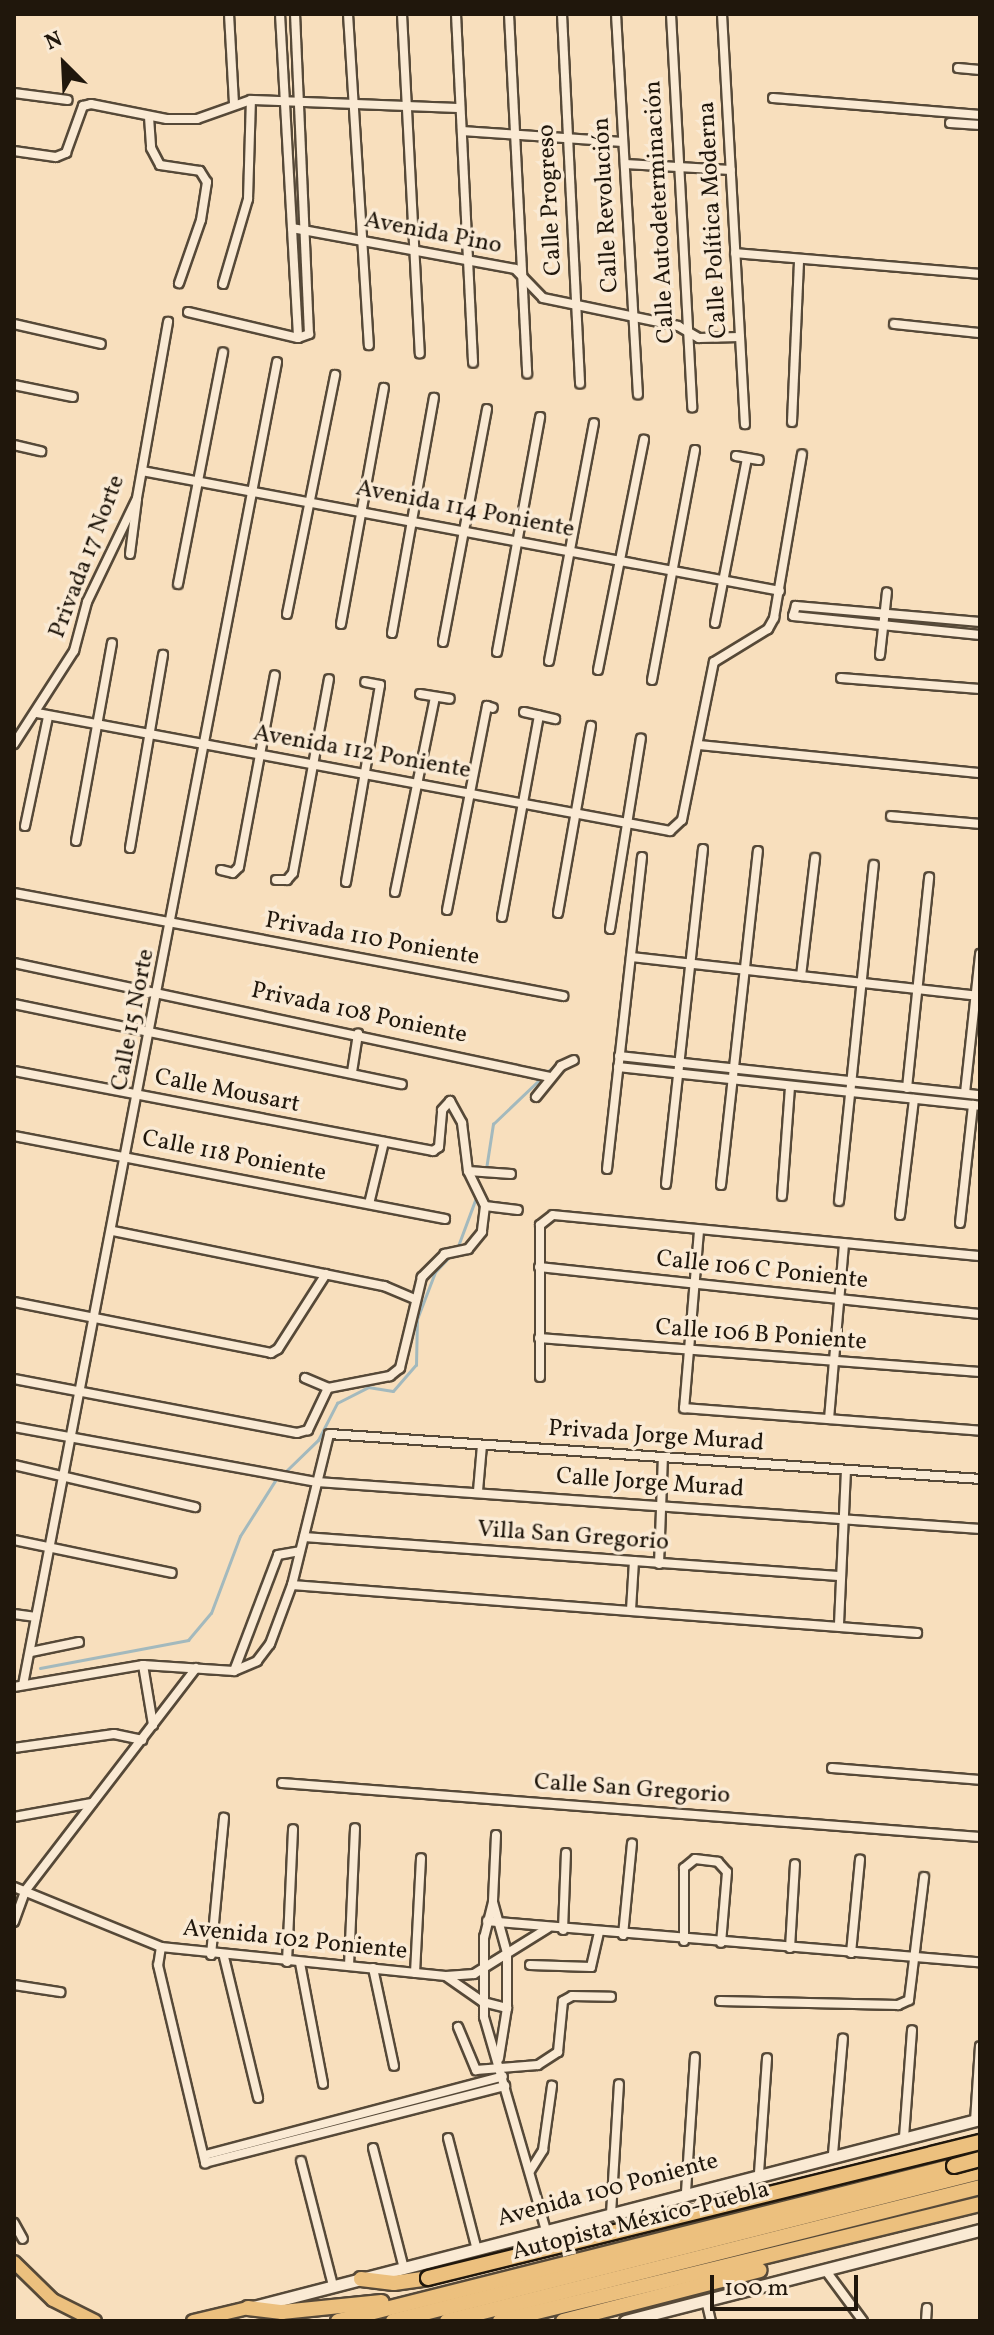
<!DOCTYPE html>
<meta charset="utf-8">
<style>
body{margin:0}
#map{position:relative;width:994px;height:2335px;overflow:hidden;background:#f8dfbd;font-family:Vollkorn,serif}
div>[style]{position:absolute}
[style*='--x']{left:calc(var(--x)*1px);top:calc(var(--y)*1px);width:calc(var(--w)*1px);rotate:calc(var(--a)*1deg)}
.stream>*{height:3px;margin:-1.5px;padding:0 1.5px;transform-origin:1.5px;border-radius:1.5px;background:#a3b9bd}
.roads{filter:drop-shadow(2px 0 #564938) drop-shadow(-2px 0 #564938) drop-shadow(0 2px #564938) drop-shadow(0 -2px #564938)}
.street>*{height:8px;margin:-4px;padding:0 4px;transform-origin:4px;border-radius:4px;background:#faead4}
.secondary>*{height:11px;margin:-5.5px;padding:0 5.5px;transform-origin:5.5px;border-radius:5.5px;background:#faead4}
.primary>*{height:12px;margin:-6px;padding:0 6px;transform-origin:6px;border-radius:6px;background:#ecc07e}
.highway>*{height:14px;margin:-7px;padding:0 7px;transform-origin:7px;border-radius:7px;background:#ecc07e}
.bridges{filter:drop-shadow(2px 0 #20170c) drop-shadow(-2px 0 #20170c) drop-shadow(0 2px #20170c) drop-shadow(0 -2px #20170c)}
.highway-bridge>*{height:14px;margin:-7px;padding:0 7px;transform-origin:7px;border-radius:7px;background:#ecc07e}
span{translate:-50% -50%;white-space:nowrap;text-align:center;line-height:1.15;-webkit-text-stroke:7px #faead4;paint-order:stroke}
.street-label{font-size:24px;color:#20170c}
.frame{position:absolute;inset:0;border:16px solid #20170c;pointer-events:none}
.north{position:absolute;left:24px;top:24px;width:80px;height:80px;-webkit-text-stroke:6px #faead4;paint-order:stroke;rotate:336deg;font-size:22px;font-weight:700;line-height:32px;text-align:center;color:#20170c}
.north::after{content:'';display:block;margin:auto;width:28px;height:36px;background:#20170c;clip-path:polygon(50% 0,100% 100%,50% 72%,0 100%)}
.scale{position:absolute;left:710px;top:2275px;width:148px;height:36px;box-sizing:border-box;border:4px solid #20170c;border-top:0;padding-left:10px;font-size:24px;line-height:28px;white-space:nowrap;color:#20170c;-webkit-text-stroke:6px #faead4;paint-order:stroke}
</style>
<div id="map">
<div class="stream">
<div style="--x:548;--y:1071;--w:10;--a:-37"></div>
<div style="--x:486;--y:1169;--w:46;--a:-81.2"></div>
<div style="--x:493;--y:1124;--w:64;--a:-43.7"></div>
<div style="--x:458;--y:1246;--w:54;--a:-69.6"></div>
<div style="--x:286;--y:1471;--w:45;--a:-44.1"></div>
<div style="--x:318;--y:1440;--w:42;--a:-62.8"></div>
<div style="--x:337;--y:1403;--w:35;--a:-27"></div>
<div style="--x:368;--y:1387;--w:25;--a:9"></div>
<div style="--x:393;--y:1391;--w:35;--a:-49"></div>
<div style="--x:416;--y:1365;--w:46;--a:-88.8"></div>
<div style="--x:417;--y:1319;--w:50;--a:-69"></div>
<div style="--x:435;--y:1272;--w:22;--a:-47"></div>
<div style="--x:40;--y:1668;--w:151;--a:-10.7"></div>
<div style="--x:188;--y:1640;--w:35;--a:-50"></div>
<div style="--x:211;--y:1613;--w:82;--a:-69.4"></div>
<div style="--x:240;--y:1536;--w:67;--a:-57.7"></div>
</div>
<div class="roads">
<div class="street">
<div style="--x:229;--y:14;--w:89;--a:86.8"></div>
<div style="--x:280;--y:14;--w:324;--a:86.8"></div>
<div style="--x:348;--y:14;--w:332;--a:86.4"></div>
<div style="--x:402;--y:14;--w:340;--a:87"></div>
<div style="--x:456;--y:14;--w:349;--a:87.2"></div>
<div style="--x:509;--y:14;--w:360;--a:87.1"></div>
<div style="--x:562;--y:14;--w:370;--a:87.2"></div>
<div style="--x:616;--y:14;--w:381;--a:86.7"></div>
<div style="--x:671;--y:14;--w:394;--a:86.9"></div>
<div style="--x:722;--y:14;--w:411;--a:86.8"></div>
<div style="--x:958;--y:68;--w:22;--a:5"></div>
<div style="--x:14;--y:93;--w:54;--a:7.4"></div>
<div style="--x:773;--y:98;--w:208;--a:4.7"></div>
<div style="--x:149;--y:117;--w:31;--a:86"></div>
<div style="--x:151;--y:148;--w:19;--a:62"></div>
<div style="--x:160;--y:165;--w:40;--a:8.5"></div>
<div style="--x:200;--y:171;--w:13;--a:58"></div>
<div style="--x:207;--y:182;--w:38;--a:99"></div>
<div style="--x:201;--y:220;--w:67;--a:109.2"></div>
<div style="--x:950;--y:123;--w:30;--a:4"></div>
<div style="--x:462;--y:131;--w:161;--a:3.9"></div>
<div style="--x:14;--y:151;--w:42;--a:8.1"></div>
<div style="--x:56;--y:157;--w:11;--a:-22"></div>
<div style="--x:66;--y:153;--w:50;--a:-70.1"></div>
<div style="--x:83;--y:106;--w:8;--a:-14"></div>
<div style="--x:91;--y:104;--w:77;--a:11.2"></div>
<div style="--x:167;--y:119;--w:30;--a:0"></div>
<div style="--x:197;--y:119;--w:57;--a:-19.4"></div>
<div style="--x:251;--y:100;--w:209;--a:2.2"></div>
<div style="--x:625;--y:164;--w:106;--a:3.2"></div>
<div style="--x:292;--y:228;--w:227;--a:10.4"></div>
<div style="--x:515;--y:269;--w:40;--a:46"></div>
<div style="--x:543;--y:298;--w:138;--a:11.7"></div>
<div style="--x:678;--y:326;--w:24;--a:30"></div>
<div style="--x:699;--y:338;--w:41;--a:-1.4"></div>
<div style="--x:735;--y:253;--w:246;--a:4.9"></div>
<div style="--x:223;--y:284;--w:89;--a:-73.6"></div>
<div style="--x:248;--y:199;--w:99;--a:-88.3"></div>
<div style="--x:188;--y:312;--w:113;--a:13.3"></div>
<div style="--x:298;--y:338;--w:12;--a:-20"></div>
<div style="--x:309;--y:334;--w:320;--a:-92.5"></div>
<div style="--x:14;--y:324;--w:89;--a:12.9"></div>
<div style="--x:894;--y:324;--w:86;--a:6"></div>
<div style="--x:14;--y:385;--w:60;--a:11.5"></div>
<div style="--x:792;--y:422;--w:163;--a:-87.5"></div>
<div style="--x:14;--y:445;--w:28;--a:13"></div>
<div style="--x:736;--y:456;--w:23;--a:10"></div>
<div style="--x:142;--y:471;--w:649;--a:10.65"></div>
<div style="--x:130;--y:554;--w:55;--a:-82.7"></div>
<div style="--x:178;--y:584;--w:236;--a:-79"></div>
<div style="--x:287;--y:614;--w:244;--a:-78.6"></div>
<div style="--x:980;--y:622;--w:185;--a:-175"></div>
<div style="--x:796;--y:606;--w:10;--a:107"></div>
<div style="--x:793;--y:616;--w:188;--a:5.8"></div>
<div style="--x:715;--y:623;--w:168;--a:-79"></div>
<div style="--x:341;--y:624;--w:240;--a:-79.7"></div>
<div style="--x:392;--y:633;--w:239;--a:-79.9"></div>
<div style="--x:443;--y:642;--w:237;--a:-79.3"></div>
<div style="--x:497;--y:652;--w:239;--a:-79.6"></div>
<div style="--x:880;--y:655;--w:63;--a:-83.7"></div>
<div style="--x:549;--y:661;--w:242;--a:-79.3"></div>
<div style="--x:598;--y:670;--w:235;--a:-78.7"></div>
<div style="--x:841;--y:678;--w:139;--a:4.5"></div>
<div style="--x:652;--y:680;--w:234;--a:-79.4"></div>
<div style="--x:420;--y:694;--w:30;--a:9"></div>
<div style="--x:524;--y:712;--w:32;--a:13"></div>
<div style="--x:37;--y:713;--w:644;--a:10.56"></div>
<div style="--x:670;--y:831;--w:16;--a:-43"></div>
<div style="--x:682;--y:820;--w:161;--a:-78.6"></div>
<div style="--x:714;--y:662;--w:63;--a:-31.4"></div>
<div style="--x:768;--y:629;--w:13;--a:-61"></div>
<div style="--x:774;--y:618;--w:166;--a:-80.3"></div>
<div style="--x:14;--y:744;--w:111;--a:-57.2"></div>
<div style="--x:74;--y:651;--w:51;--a:-75.1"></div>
<div style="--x:87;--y:602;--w:115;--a:-64.3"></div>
<div style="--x:137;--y:498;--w:179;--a:-80"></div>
<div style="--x:698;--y:745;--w:283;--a:5.7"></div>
<div style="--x:891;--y:816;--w:89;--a:5.1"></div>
<div style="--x:25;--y:826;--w:111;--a:-78.1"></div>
<div style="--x:76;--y:841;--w:201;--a:-79.7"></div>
<div style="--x:130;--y:848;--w:196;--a:-80.3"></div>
<div style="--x:221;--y:870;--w:12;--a:14"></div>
<div style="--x:233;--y:873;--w:8;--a:-45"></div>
<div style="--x:239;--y:867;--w:195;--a:-79.4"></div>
<div style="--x:276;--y:880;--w:11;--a:0"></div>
<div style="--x:287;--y:880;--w:9;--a:-49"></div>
<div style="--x:293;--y:873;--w:197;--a:-79.5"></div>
<div style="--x:346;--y:882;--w:200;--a:-80.2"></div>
<div style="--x:380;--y:685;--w:15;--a:-169"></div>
<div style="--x:395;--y:892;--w:199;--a:-78.4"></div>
<div style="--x:14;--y:893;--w:559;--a:10.63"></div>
<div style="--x:447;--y:910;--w:208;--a:-78.9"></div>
<div style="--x:487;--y:706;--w:6;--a:18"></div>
<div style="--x:558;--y:913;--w:190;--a:-80"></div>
<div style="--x:502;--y:917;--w:205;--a:-79.6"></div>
<div style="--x:610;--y:929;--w:193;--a:-80.8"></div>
<div style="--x:631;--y:957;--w:351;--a:6.4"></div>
<div style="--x:14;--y:963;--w:548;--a:12.01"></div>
<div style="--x:801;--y:976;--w:119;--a:-83.2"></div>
<div style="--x:14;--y:1004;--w:396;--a:11.7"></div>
<div style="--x:619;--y:1056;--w:363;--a:6.2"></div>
<div style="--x:618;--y:1067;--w:364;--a:6.1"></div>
<div style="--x:14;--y:1071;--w:427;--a:10.8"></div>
<div style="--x:433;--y:1151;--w:7;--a:-34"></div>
<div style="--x:439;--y:1147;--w:37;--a:-85"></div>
<div style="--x:442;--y:1110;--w:12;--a:-48"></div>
<div style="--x:450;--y:1101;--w:25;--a:61"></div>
<div style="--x:462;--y:1123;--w:48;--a:82.9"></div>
<div style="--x:468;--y:1171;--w:39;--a:64"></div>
<div style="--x:485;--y:1206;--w:26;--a:97"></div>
<div style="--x:482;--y:1232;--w:22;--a:129"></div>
<div style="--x:468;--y:1249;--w:24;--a:168"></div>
<div style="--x:445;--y:1254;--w:33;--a:135"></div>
<div style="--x:422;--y:1277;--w:94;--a:103.6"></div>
<div style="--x:400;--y:1368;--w:13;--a:141"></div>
<div style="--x:390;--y:1376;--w:63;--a:169"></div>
<div style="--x:328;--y:1388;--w:47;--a:115.5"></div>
<div style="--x:308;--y:1430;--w:11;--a:165"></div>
<div style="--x:297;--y:1433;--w:288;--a:-169.2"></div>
<div style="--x:352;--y:1072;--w:39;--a:-81"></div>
<div style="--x:907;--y:1088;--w:212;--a:-84"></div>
<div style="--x:965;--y:1093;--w:140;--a:-83.8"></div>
<div style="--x:536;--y:1097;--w:40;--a:-51"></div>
<div style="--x:561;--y:1066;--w:14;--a:-25"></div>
<div style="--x:14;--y:1136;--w:439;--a:10.9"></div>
<div style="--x:607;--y:1169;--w:314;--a:-83.6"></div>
<div style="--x:468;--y:1171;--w:43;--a:4"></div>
<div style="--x:666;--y:1184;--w:337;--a:-83.7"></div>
<div style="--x:721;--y:1185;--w:336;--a:-83.7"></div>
<div style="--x:782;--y:1196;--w:109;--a:-85.8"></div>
<div style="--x:839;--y:1201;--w:338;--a:-84.1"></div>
<div style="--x:369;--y:1204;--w:64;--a:-76.4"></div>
<div style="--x:485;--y:1206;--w:33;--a:7"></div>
<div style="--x:900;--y:1215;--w:117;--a:-83.1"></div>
<div style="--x:960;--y:1223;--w:119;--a:-83.7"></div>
<div style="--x:113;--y:1231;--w:277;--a:11.5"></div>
<div style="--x:384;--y:1286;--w:33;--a:23"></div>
<div style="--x:699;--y:1231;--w:178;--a:94.8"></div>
<div style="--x:684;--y:1408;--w:297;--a:4.4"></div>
<div style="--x:539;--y:1267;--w:443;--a:6.1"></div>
<div style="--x:14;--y:1302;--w:262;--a:11.2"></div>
<div style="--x:271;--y:1353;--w:8;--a:-30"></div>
<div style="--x:278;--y:1349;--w:89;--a:-57.4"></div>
<div style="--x:539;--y:1338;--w:442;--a:4.4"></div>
<div style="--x:540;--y:1377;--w:152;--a:-90"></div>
<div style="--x:540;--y:1225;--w:16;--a:-38"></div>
<div style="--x:553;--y:1215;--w:429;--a:5.5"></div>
<div style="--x:305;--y:1378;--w:25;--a:23"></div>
<div style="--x:829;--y:1419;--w:176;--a:-85.1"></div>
<div style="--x:14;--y:1427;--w:308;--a:10.3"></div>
<div style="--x:317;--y:1482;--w:665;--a:4.05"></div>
<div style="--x:14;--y:1465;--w:186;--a:13.1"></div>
<div style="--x:478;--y:1491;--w:46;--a:-85"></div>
<div style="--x:304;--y:1537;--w:536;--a:4.17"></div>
<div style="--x:14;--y:1540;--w:161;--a:11.8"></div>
<div style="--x:659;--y:1564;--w:107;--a:-87.9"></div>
<div style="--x:292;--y:1585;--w:627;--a:4.39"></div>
<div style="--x:631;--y:1610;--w:49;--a:-86.5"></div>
<div style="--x:14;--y:1614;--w:22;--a:8"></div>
<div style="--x:839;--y:1624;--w:154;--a:-87.4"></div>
<div style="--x:31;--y:1652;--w:49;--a:-11.8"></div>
<div style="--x:143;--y:1665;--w:61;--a:80.5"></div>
<div style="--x:234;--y:1671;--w:124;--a:-69.2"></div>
<div style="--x:278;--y:1555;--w:22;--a:-10"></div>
<div style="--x:23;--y:1685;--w:1347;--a:-79.13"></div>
<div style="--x:14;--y:1687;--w:131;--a:-9.7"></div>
<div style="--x:143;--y:1665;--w:91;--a:3.8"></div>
<div style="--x:234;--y:1671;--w:25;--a:-23"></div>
<div style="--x:257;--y:1661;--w:21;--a:-53"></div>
<div style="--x:270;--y:1644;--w:63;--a:-69.6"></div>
<div style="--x:292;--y:1585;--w:155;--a:-76.2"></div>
<div style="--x:329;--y:1434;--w:653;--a:3.95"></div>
<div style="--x:14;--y:1748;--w:101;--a:-8"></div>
<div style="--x:114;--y:1734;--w:29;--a:12"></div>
<div style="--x:832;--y:1768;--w:148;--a:4.6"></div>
<div style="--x:282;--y:1783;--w:700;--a:4.42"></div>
<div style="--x:14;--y:1817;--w:79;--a:-10.2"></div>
<div style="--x:496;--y:1835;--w:67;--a:92.6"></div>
<div style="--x:493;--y:1902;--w:36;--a:104"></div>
<div style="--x:484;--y:1937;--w:80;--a:90"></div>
<div style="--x:484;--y:2017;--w:223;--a:73.8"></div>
<div style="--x:14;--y:1887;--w:159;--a:22.2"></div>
<div style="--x:161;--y:1947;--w:286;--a:5.8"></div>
<div style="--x:446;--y:1976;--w:28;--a:-4"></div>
<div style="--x:474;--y:1974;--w:87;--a:-31.9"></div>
<div style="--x:493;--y:1902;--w:53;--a:74.6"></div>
<div style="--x:507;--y:1953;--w:55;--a:90"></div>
<div style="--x:507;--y:2008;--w:51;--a:99.1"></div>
<div style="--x:487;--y:1921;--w:495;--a:4.8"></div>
<div style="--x:14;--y:1922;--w:33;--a:-70"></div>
<div style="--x:25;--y:1891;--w:281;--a:-52.5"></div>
<div style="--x:563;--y:1930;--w:77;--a:-87.8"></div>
<div style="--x:623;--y:1935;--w:92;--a:-84.4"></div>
<div style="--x:684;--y:1941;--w:73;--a:-90"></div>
<div style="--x:684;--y:1868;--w:14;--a:-39"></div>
<div style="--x:695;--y:1859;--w:23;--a:7"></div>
<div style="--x:718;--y:1862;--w:13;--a:48"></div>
<div style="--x:727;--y:1872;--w:71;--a:94.8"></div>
<div style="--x:161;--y:1947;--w:18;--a:99"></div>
<div style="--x:158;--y:1965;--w:204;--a:76.6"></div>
<div style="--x:205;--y:2163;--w:310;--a:-14.4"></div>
<div style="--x:790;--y:1948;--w:84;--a:-86.6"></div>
<div style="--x:851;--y:1953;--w:94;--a:-84.5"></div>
<div style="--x:211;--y:1955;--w:138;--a:-84.6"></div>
<div style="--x:224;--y:1957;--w:145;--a:76.4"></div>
<div style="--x:287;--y:1962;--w:133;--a:-87.4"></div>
<div style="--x:300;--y:1963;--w:123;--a:79.2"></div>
<div style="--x:530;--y:1965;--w:61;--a:1.9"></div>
<div style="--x:591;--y:1967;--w:35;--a:-77"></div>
<div style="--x:349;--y:1966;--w:138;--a:-87.5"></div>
<div style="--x:373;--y:1968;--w:100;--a:77.9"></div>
<div style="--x:415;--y:1973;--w:115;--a:-87"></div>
<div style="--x:447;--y:1977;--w:44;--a:34.8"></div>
<div style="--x:483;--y:2002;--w:25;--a:14"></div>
<div style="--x:14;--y:1985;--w:47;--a:8.7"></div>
<div style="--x:720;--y:2001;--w:178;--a:1.3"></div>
<div style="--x:898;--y:2005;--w:12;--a:-24"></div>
<div style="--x:909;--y:2000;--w:124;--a:-83"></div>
<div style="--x:458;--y:2027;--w:47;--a:67.3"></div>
<div style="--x:476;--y:2070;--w:62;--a:-4.6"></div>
<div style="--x:538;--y:2065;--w:24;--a:-33"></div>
<div style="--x:558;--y:2052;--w:51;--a:-84.4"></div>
<div style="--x:563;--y:2001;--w:10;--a:-29"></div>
<div style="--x:572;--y:1996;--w:39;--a:1"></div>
<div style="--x:975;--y:2121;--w:75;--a:-86.2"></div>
<div style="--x:904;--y:2137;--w:107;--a:-85.7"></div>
<div style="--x:448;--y:2138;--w:116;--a:75.5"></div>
<div style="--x:373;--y:2148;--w:125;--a:75.6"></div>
<div style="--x:833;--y:2154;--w:116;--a:-85.1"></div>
<div style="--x:205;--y:2155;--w:308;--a:-14.8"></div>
<div style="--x:301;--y:2161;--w:129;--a:75.6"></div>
<div style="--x:530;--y:2171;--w:25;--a:-58"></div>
<div style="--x:543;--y:2150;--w:65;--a:-82"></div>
<div style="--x:759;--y:2173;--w:115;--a:-86"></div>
<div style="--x:686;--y:2192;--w:135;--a:-86.2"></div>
<div style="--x:611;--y:2214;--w:130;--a:-86.5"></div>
<div style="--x:14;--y:2223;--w:18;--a:61"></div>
<div style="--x:826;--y:2271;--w:62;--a:53.5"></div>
<div style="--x:706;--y:2300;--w:22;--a:77"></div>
<div style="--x:926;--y:2321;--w:13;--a:-86"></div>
</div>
<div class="secondary">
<div style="--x:253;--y:2307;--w:751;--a:-14.5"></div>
<div style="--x:625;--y:2321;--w:366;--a:-14.4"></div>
</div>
<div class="primary">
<div style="--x:14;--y:2262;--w:54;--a:44.3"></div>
<div style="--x:53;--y:2300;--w:47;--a:26.6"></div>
<div style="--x:193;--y:2321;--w:57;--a:-13.3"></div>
</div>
<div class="highway">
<div style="--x:361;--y:2279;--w:33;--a:7"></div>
<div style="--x:394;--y:2283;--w:34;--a:-8"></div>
<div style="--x:248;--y:2308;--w:34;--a:7"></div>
<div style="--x:282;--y:2312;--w:100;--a:-5.8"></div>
<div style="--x:338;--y:2321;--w:635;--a:-14.12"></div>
<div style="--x:393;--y:2321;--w:606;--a:-14.24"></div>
<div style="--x:447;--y:2321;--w:550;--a:-14.11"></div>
<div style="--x:500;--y:2321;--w:494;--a:-13.7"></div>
<div style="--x:563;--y:2321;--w:203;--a:-14.5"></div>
</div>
</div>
<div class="bridges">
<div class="highway-bridge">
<div style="--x:954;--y:2166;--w:27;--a:-15"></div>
<div style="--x:428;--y:2278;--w:569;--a:-13.84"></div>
</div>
</div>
<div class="street-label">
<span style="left:551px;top:200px;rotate:-93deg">Calle Progreso</span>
<span style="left:607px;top:205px;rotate:-93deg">Calle Revolución</span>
<span style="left:661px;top:212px;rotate:-93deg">Calle Autodeterminación</span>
<span style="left:714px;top:220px;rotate:-93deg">Calle Política Moderna</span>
<span style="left:433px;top:234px;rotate:11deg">Avenida Pino</span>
<span style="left:465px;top:510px;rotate:11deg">Avenida 114 Poniente</span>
<span style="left:88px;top:557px;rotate:-69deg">Privada 17 Norte</span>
<span style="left:362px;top:753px;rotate:10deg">Avenida 112 Poniente</span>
<span style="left:372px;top:940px;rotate:10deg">Privada 110 Poniente</span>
<span style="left:359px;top:1014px;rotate:12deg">Privada 108 Poniente</span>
<span style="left:134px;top:1020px;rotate:-79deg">Calle 15 Norte</span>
<span style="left:227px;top:1092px;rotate:11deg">Calle Mousart</span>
<span style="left:234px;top:1157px;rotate:11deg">Calle 118 Poniente</span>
<span style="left:762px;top:1271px;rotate:6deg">Calle 106 C Poniente</span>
<span style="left:761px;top:1336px;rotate:4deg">Calle 106 B Poniente</span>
<span style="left:656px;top:1437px;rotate:4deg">Privada Jorge Murad</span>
<span style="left:650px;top:1484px;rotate:4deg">Calle Jorge Murad</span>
<span style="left:573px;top:1537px;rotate:4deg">Villa San Gregorio</span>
<span style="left:632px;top:1790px;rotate:4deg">Calle San Gregorio</span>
<span style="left:295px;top:1941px;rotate:6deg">Avenida 102 Poniente</span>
<span style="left:608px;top:2191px;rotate:-15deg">Avenida 100 Poniente</span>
<span style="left:641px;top:2222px;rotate:-14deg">Autopista México-Puebla</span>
</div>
<div class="frame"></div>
<div class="north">N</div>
<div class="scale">100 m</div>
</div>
